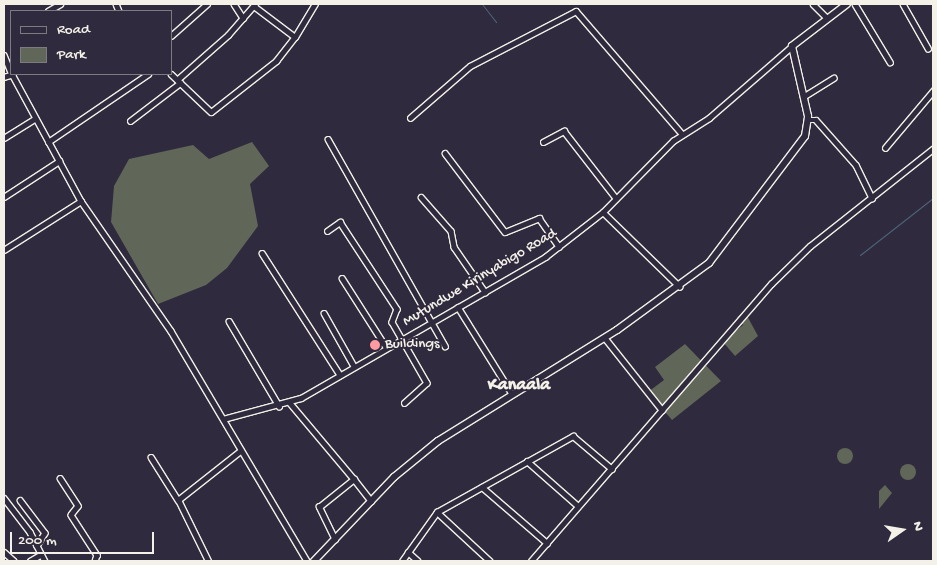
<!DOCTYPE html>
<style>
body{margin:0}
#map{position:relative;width:937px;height:565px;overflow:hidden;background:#2f2a3d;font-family:"Gochi Hand",sans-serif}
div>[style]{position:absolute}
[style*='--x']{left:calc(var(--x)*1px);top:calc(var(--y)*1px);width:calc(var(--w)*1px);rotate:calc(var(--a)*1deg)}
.green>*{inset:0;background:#606658}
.round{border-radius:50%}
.stream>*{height:1px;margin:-0.5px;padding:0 0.5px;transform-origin:0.5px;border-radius:0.5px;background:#4d6477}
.roads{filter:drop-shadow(1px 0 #f4f1e8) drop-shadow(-1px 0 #f4f1e8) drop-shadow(0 1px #f4f1e8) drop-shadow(0 -1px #f4f1e8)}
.street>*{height:4.5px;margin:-2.25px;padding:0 2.25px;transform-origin:2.25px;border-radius:2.25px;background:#2f2a3d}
.secondary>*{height:6px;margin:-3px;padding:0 3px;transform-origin:3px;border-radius:3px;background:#2f2a3d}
.dots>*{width:14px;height:14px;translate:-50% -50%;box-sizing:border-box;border:2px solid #2f2a3d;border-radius:50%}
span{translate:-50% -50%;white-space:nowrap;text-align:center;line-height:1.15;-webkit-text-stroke:4px #2f2a3d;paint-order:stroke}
.street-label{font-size:15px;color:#f4f1e8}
.poi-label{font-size:15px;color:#f4f1e8}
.left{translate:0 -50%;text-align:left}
.quarter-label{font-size:18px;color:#f4f1e8;font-weight:700}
.frame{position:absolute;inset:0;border:5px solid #f4f1e8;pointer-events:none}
.legend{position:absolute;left:10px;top:10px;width:162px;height:65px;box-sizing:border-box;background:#2f2a3d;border:1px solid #7e7a81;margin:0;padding:6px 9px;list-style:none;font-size:15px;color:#f4f1e8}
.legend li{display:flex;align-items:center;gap:10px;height:25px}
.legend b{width:25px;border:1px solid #7e7a81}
.north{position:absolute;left:877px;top:505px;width:50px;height:50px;-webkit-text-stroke:4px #2f2a3d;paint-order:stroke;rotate:77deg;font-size:14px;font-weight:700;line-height:20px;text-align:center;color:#f4f1e8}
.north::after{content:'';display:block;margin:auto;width:18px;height:22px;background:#f4f1e8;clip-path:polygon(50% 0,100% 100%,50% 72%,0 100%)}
.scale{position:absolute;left:10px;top:532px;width:144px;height:22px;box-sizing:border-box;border:2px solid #f4f1e8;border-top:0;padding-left:6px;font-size:15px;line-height:18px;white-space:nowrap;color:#f4f1e8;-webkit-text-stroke:4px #2f2a3d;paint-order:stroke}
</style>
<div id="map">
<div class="green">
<div style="clip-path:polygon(252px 142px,269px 166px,250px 184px,258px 226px,227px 268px,206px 285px,158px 304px,111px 222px,114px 186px,129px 159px,193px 145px,209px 159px)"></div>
<div style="clip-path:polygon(745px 312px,758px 336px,735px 356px,723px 342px,743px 325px,737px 317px)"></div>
<div style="clip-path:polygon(685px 344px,721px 381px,672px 420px,648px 392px,664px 380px,655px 367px)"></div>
<div class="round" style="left:837px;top:448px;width:16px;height:16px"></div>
<div class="round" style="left:900px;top:464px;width:16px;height:16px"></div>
<div style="clip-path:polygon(885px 485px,892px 493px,879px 509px,879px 491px)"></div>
</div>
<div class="stream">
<div style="--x:482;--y:4;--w:23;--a:52"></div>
<div style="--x:860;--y:255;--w:93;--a:-38"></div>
</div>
<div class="roads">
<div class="street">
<div style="--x:116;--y:4;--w:8;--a:67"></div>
<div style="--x:234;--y:4;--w:17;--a:57"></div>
<div style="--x:813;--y:4;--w:18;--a:45"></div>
<div style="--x:855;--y:4;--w:68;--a:58.9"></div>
<div style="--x:903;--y:4;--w:51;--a:60.4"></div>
<div style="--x:254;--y:6;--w:51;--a:37.1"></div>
<div style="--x:295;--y:37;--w:39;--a:-59"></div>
<div style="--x:48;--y:11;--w:14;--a:-30"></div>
<div style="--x:171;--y:36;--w:48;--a:-41.6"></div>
<div style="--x:4;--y:55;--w:18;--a:68"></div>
<div style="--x:12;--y:74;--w:145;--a:61.5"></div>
<div style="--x:81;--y:201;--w:158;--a:55.3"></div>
<div style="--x:171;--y:331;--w:267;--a:59.4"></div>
<div style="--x:171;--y:74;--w:55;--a:43.5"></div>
<div style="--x:211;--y:112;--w:83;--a:-38.1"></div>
<div style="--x:276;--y:61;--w:31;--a:-52"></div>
<div style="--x:4;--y:77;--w:9;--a:-18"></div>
<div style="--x:177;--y:80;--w:68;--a:-41.4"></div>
<div style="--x:228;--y:35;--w:41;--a:-48.9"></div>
<div style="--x:803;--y:97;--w:36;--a:-32"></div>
<div style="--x:410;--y:118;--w:79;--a:-40.9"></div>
<div style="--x:470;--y:66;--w:119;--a:-27.4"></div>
<div style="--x:576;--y:11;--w:162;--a:49.2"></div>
<div style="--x:808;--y:120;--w:8;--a:0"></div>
<div style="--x:816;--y:120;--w:60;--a:48.4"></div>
<div style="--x:856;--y:165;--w:37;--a:64"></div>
<div style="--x:130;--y:121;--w:63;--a:-37.2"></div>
<div style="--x:4;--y:138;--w:36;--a:-32"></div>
<div style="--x:328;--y:139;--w:238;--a:60.5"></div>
<div style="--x:48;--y:142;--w:121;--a:-34.2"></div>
<div style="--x:543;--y:142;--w:24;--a:-28"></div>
<div style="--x:564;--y:131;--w:85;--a:52.2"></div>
<div style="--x:885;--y:148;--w:75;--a:-49.9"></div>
<div style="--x:445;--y:153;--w:99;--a:52.8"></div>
<div style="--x:505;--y:232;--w:37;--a:-22"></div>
<div style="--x:539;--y:218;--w:35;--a:55"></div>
<div style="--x:4;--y:197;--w:66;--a:-33.2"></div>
<div style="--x:421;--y:197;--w:45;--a:48.6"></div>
<div style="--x:451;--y:231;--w:16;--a:79"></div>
<div style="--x:454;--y:247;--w:55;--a:55.4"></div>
<div style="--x:603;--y:212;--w:107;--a:44.2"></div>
<div style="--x:327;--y:231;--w:16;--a:-35"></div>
<div style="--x:340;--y:222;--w:104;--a:56.8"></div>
<div style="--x:397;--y:309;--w:14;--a:111"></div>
<div style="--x:392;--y:322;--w:70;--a:60.2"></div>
<div style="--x:427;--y:383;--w:30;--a:138"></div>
<div style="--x:4;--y:250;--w:91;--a:-32.5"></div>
<div style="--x:262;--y:253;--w:145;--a:57.4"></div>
<div style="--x:342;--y:278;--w:82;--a:57.5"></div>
<div style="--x:458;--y:307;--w:100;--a:58.1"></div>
<div style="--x:324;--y:313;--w:61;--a:60.5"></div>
<div style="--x:229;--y:321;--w:99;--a:59.5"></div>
<div style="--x:605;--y:338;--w:92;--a:51.6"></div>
<div style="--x:290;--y:403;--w:99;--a:49.9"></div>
<div style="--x:223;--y:419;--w:81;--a:-15.1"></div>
<div style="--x:301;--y:398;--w:282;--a:-30"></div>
<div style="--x:545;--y:257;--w:73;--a:-37.8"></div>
<div style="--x:603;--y:212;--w:100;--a:-45.4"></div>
<div style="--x:673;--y:141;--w:43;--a:-32.6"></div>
<div style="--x:709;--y:118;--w:110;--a:-40.9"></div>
<div style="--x:151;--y:457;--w:51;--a:57.9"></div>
<div style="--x:527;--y:461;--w:68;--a:41.4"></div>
<div style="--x:60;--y:478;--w:33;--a:57"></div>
<div style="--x:78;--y:506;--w:11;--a:128"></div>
<div style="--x:71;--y:515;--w:48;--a:57"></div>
<div style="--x:97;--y:555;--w:6;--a:108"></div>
<div style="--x:482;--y:487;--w:86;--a:40.7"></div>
<div style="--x:4;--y:498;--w:43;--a:52.6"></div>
<div style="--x:30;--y:532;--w:33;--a:63"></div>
<div style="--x:20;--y:500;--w:41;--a:52.9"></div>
<div style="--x:45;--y:533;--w:15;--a:122"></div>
<div style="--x:437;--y:512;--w:156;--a:-29.2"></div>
<div style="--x:573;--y:436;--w:51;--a:40.2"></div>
<div style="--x:335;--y:540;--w:37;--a:-116"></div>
<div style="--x:319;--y:507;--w:45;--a:-38.7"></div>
<div style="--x:354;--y:479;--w:28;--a:52"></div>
<div style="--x:4;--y:552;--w:13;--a:42"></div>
<div style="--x:408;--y:552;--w:13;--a:42"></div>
<div style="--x:30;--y:561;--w:12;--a:-31"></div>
<div style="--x:208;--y:561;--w:68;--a:-116.2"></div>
<div style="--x:178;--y:500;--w:79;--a:-38.3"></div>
<div style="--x:402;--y:561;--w:60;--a:-54.5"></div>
<div style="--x:437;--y:512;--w:72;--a:42.8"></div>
<div style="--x:531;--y:561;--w:367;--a:-49.1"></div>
<div style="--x:771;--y:284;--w:54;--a:-44.3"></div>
<div style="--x:810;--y:246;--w:157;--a:-38.3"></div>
</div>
<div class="secondary">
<div style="--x:314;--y:561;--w:116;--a:-46.4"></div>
<div style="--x:394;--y:477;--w:57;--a:-39.3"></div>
<div style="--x:438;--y:441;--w:211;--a:-31.8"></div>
<div style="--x:617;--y:330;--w:114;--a:-36.1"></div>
<div style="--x:709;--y:263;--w:159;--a:-52.9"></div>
<div style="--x:805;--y:136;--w:20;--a:-81"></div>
<div style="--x:808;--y:116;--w:72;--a:-102.9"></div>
<div style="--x:792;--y:46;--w:69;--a:-37.4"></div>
</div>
</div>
<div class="dots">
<div style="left:375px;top:345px;background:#ff9aa2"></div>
</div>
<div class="street-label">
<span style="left:480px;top:278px;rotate:-31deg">Mutundwe Kirinyabigo Road</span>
</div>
<div class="poi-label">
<span class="left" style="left:385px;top:345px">Buildings</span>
</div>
<div class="quarter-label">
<span style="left:519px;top:386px">Kanaala</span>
</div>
<div class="frame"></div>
<ul class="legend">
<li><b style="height:6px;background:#2f2a3d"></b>Road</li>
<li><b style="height:14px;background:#606658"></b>Park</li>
</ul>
<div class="north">N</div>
<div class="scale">200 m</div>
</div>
